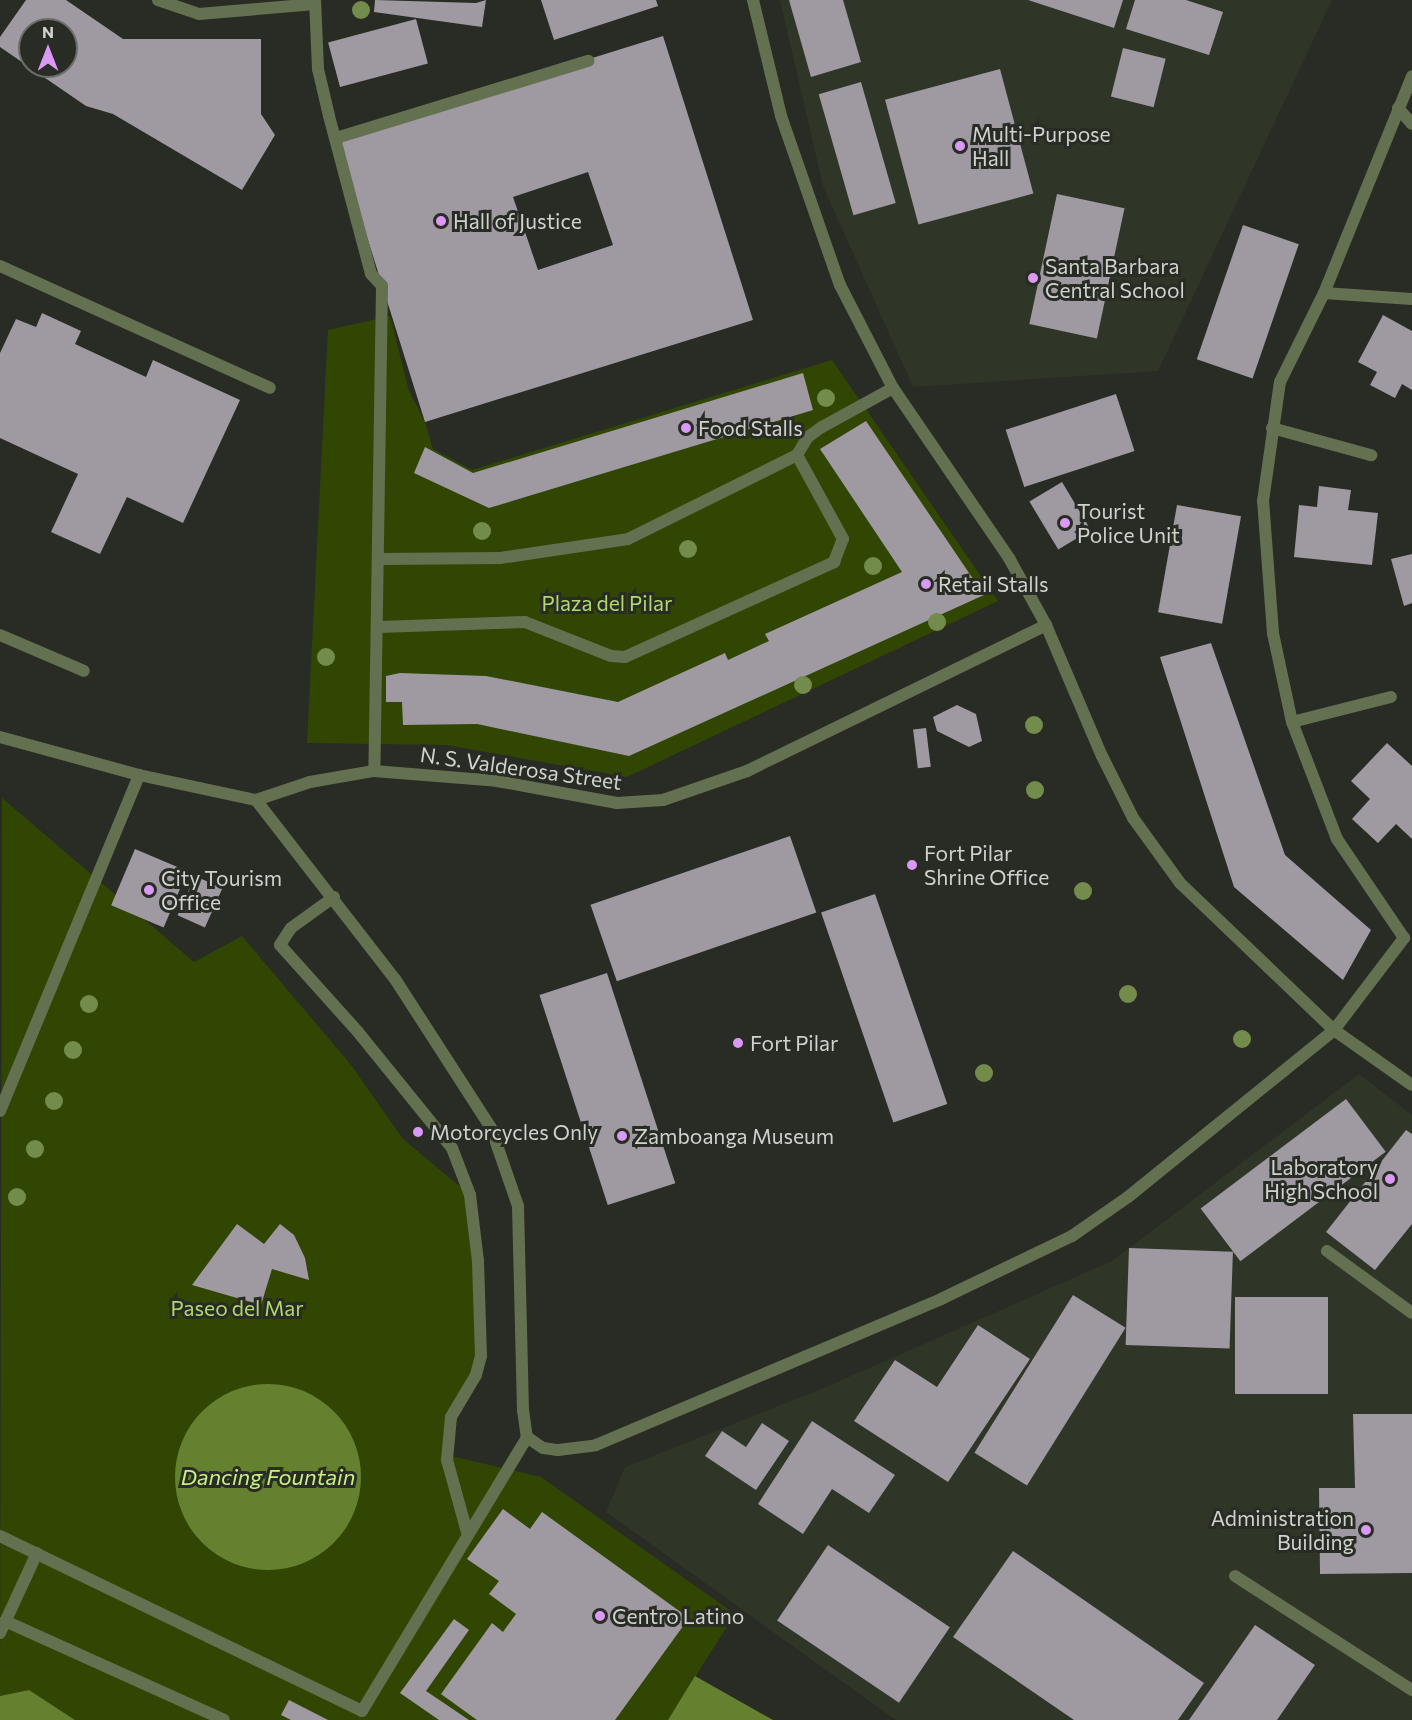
<!DOCTYPE html>
<style>
body{margin:0}
#map{position:relative;width:1412px;height:1720px;overflow:hidden;background:#282c24;font-family:Commissioner,sans-serif}
div>[style]{position:absolute}
[style*='--x']{left:calc(var(--x)*1px);top:calc(var(--y)*1px);width:calc(var(--w)*1px);rotate:calc(var(--a)*1deg)}
.built>*{inset:0;background:#2f3527}
.green>*{inset:0;background:#324604}
.water>*{inset:0;background:#65812f}
.round{border-radius:50%}
.building>*{inset:0;background:#9f99a2;transform-origin:0 0}
.service>*{height:12px;margin:-6px;padding:0 6px;transform-origin:6px;border-radius:6px;background:#647150}
.minor>*{height:12px;margin:-6px;padding:0 6px;transform-origin:6px;border-radius:6px;background:#647150}
.tertiary>*{height:12px;margin:-6px;padding:0 6px;transform-origin:6px;border-radius:6px;background:#647150}
.trees>*{width:18px;height:18px;margin:-9px;border-radius:50%;background:#738b4b}
.dots>*{width:16px;height:16px;translate:-50% -50%;box-sizing:border-box;border:3px solid #282c24;border-radius:50%}
span{translate:-50% -50%;white-space:nowrap;text-align:center;line-height:1.15;-webkit-text-stroke:6px #282c24;paint-order:stroke}
.poi-label{font-size:21px;color:#d0d2cd}
.left{translate:0 -50%;text-align:left}
.right{translate:-100% -50%;text-align:right}
.park-label{font-size:21px;color:#b1d86b}
.street-label{font-size:21px;color:#d0d2cd}
.water-label{font-size:22px;color:#c8f082;font-style:italic}
.north{position:absolute;left:18px;top:18px;width:60px;height:60px;box-sizing:border-box;background:#282c24;border:2px solid #6b6e68;border-radius:50%;rotate:0deg;font-size:16px;font-weight:700;line-height:24px;text-align:center;color:#d0d2cd}
.north::after{content:'';display:block;margin:auto;width:21px;height:27px;background:#db99f6;clip-path:polygon(50% 0,100% 100%,50% 72%,0 100%)}
</style>
<div id="map">
<div class="built">
<div style="clip-path:polygon(780px 0,1332px 0,1158px 371px,913px 387px,823px 186px)"></div>
<div style="clip-path:polygon(1359px 1074px,1412px 1115px,1412px 1720px,896px 1720px,606px 1512px,625px 1467px,826px 1387px,1112px 1261px)"></div>
</div>
<div class="green">
<div style="clip-path:polygon(390px 316px,409px 391px,425px 422px,433px 449px,472px 470px,832px 360px,998px 601px,627px 777px,446px 745px,307px 743px,328px 330px)"></div>
<div style="clip-path:polygon(2px 798px,194px 962px,242px 936px,351px 1065px,403px 1139px,470px 1195px,479px 1354px,450px 1415px,446px 1455px,541px 1477px,735px 1614px,668px 1720px,75px 1720px,29px 1690px,0 1696px)"></div>
</div>
<div class="water">
<div class="round" style="left:175px;top:1384px;width:186px;height:186px"></div>
<div style="clip-path:polygon(695px 1676px,773px 1720px,668px 1720px)"></div>
<div style="clip-path:polygon(29px 1690px,75px 1720px,0 1720px,0 1696px)"></div>
</div>
<div class="building">
<div style="clip-path:polygon(evenodd,26px 0,66px 0,123px 39px,261px 39px,261px 114px,275px 135px,242px 190px,113px 114px,86px 106px,0 47px,0 37px,26px 0,30px 30px,66px 30px,66px 66px,30px 66px,30px 30px)"></div>
<div style="clip-path:polygon(375px 0,476px 3px,486px 0,482px 27px,374px 12px)"></div>
<div style="clip-path:polygon(541px 0,656px 0,658px 6px,554px 40px)"></div>
<div style="clip-path:polygon(789px 0,843px 0,861px 62px,811px 77px)"></div>
<div style="clip-path:polygon(1028px 0,1123px 0,1114px 28px)"></div>
<div style="clip-path:polygon(1135px 0,1186px 0,1223px 12px,1209px 55px,1126px 29px)"></div>
<div style="left:416px;top:19px;width:46px;height:91px;rotate:75deg"></div>
<div style="clip-path:polygon(evenodd,663px 36px,753px 320px,425px 422px,336px 138px,663px 36px,588px 172px,613px 245px,538px 270px,513px 197px,588px 172px)"></div>
<div style="left:1123px;top:48px;width:44px;height:50px;rotate:14deg"></div>
<div style="left:1000px;top:69px;width:129px;height:119px;rotate:75deg"></div>
<div style="left:861px;top:82px;width:126px;height:44px;rotate:74deg"></div>
<div style="left:1057px;top:194px;width:69px;height:133px;rotate:12deg"></div>
<div style="left:1243px;top:225px;width:59px;height:142px;rotate:19deg"></div>
<div style="clip-path:polygon(42px 313px,81px 331px,75px 344px,146px 377px,153px 360px,240px 400px,183px 523px,127px 497px,100px 554px,51px 532px,78px 474px,0 438px,0 353px,16px 319px,36px 327px)"></div>
<div style="clip-path:polygon(1383px 315px,1412px 331px,1412px 390px,1402px 384px,1395px 398px,1370px 385px,1377px 372px,1358px 362px)"></div>
<div style="clip-path:polygon(803px 373px,813px 410px,489px 508px,414px 473px,425px 447px,473px 473px)"></div>
<div style="left:1116px;top:394px;width:60px;height:116px;rotate:72deg"></div>
<div style="clip-path:polygon(866px 421px,984px 595px,629px 756px,477px 724px,403px 725px,402px 702px,386px 702px,386px 676px,400px 673px,486px 676px,618px 702px,725px 653px,728px 660px,769px 641px,765px 634px,902px 572px,820px 449px)"></div>
<div style="left:1062px;top:482px;width:56px;height:38px;rotate:59deg"></div>
<div style="clip-path:polygon(1319px 486px,1351px 490px,1348px 510px,1378px 513px,1372px 565px,1294px 557px,1299px 505px,1317px 507px)"></div>
<div style="left:1177px;top:505px;width:65px;height:109px;rotate:10deg"></div>
<div style="clip-path:polygon(1412px 554px,1412px 603px,1404px 606px,1391px 559px)"></div>
<div style="clip-path:polygon(1211px 643px,1285px 855px,1371px 930px,1343px 980px,1234px 887px,1160px 657px)"></div>
<div style="clip-path:polygon(957px 705px,976px 714px,982px 741px,969px 747px,937px 731px,933px 717px)"></div>
<div style="left:926px;top:728px;width:39px;height:13px;rotate:83deg"></div>
<div style="clip-path:polygon(1387px 743px,1412px 766px,1412px 839px,1396px 824px,1378px 843px,1352px 819px,1370px 799px,1351px 781px)"></div>
<div style="left:790px;top:836px;width:81px;height:211px;rotate:71deg"></div>
<div style="left:135px;top:849px;width:57px;height:61px;rotate:23deg"></div>
<div style="left:195px;top:876px;width:30px;height:43px;rotate:24deg"></div>
<div style="left:875px;top:894px;width:222px;height:57px;rotate:71deg"></div>
<div style="left:607px;top:973px;width:221px;height:71px;rotate:72deg"></div>
<div style="left:1346px;top:1099px;width:66px;height:182px;rotate:53deg"></div>
<div style="clip-path:polygon(1406px 1130px,1412px 1134px,1412px 1224px,1375px 1270px,1326px 1232px)"></div>
<div style="clip-path:polygon(237px 1224px,264px 1244px,280px 1224px,294px 1235px,305px 1258px,309px 1280px,272px 1269px,261px 1305px,192px 1285px)"></div>
<div style="left:1129px;top:1248px;width:104px;height:97px;rotate:2deg"></div>
<div style="left:1073px;top:1295px;width:62px;height:186px;rotate:32deg"></div>
<div style="left:1235px;top:1297px;width:93px;height:97px"></div>
<div style="clip-path:polygon(978px 1325px,1030px 1359px,948px 1482px,854px 1421px,895px 1360px,937px 1387px)"></div>
<div style="clip-path:polygon(1353px 1414px,1412px 1414px,1412px 1573px,1320px 1574px,1319px 1488px,1355px 1488px)"></div>
<div style="clip-path:polygon(812px 1421px,895px 1475px,869px 1513px,832px 1489px,803px 1534px,758px 1504px)"></div>
<div style="clip-path:polygon(762px 1423px,789px 1441px,756px 1490px,705px 1456px,722px 1431px,746px 1447px)"></div>
<div style="clip-path:polygon(503px 1509px,530px 1529px,542px 1512px,689px 1618px,615px 1720px,477px 1720px,441px 1694px,492px 1623px,503px 1632px,516px 1614px,489px 1594px,499px 1581px,467px 1559px)"></div>
<div style="left:828px;top:1545px;width:147px;height:91px;rotate:34deg"></div>
<div style="clip-path:polygon(1013px 1551px,1204px 1683px,1178px 1720px,1074px 1720px,953px 1637px)"></div>
<div style="clip-path:polygon(454px 1619px,469px 1630px,426px 1691px,469px 1720px,439px 1720px,400px 1693px)"></div>
<div style="clip-path:polygon(1255px 1625px,1315px 1665px,1277px 1720px,1189px 1720px)"></div>
<div style="clip-path:polygon(289px 1700px,328px 1720px,291px 1720px,281px 1715px)"></div>
</div>
<div class="service">
<div style="--x:158;--y:0;--w:43;--a:18.9"></div>
<div style="--x:199;--y:14;--w:116;--a:-4.9"></div>
<div style="--x:315;--y:0;--w:69;--a:87.5"></div>
<div style="--x:318;--y:69;--w:48;--a:76.8"></div>
<div style="--x:329;--y:116;--w:163;--a:75.1"></div>
<div style="--x:371;--y:274;--w:16;--a:47"></div>
<div style="--x:382;--y:286;--w:485;--a:90.9"></div>
<div style="--x:1398;--y:108;--w:21;--a:49"></div>
<div style="--x:336;--y:138;--w:264;--a:-17"></div>
<div style="--x:0;--y:266;--w:296;--a:24.3"></div>
<div style="--x:1324;--y:293;--w:88;--a:3.9"></div>
<div style="--x:381;--y:559;--w:119;--a:-0.5"></div>
<div style="--x:500;--y:558;--w:129;--a:-8.4"></div>
<div style="--x:628;--y:539;--w:189;--a:-26.4"></div>
<div style="--x:379;--y:627;--w:146;--a:-2"></div>
<div style="--x:525;--y:622;--w:92;--a:21.6"></div>
<div style="--x:611;--y:656;--w:14;--a:4"></div>
<div style="--x:625;--y:657;--w:230;--a:-24.4"></div>
<div style="--x:834;--y:562;--w:25;--a:-69"></div>
<div style="--x:843;--y:539;--w:96;--a:-118.7"></div>
<div style="--x:797;--y:455;--w:21;--a:-59"></div>
<div style="--x:808;--y:437;--w:17;--a:-36"></div>
<div style="--x:822;--y:427;--w:81;--a:-28.8"></div>
<div style="--x:0;--y:635;--w:91;--a:23.2"></div>
<div style="--x:334;--y:897;--w:53;--a:144.2"></div>
<div style="--x:291;--y:928;--w:20;--a:123"></div>
<div style="--x:280;--y:945;--w:117;--a:48.1"></div>
<div style="--x:358;--y:1032;--w:149;--a:51"></div>
<div style="--x:452;--y:1148;--w:50;--a:69"></div>
<div style="--x:470;--y:1195;--w:66;--a:83.1"></div>
<div style="--x:478;--y:1261;--w:95;--a:88.2"></div>
<div style="--x:481;--y:1356;--w:20;--a:105"></div>
<div style="--x:476;--y:1375;--w:49;--a:120.8"></div>
<div style="--x:451;--y:1417;--w:43;--a:95.3"></div>
<div style="--x:447;--y:1460;--w:75;--a:74.5"></div>
<div style="--x:0;--y:1111;--w:364;--a:-67.5"></div>
<div style="--x:1327;--y:1251;--w:105;--a:36.1"></div>
<div style="--x:0;--y:1536;--w:402;--a:25.8"></div>
<div style="--x:362;--y:1711;--w:320;--a:-58.9"></div>
<div style="--x:1235;--y:1576;--w:211;--a:32.8"></div>
<div style="--x:5;--y:1621;--w:240;--a:24.3"></div>
<div style="--x:0;--y:1633;--w:88;--a:-65.2"></div>
</div>
<div class="minor">
<div style="--x:1272;--y:428;--w:103;--a:15.3"></div>
<div style="--x:1292;--y:722;--w:102;--a:-14.2"></div>
<div style="--x:0;--y:737;--w:144;--a:15.3"></div>
<div style="--x:139;--y:775;--w:120;--a:12.1"></div>
<div style="--x:256;--y:800;--w:57;--a:-18.4"></div>
<div style="--x:310;--y:782;--w:65;--a:-9.8"></div>
<div style="--x:374;--y:771;--w:123;--a:4.6"></div>
<div style="--x:497;--y:781;--w:122;--a:10.4"></div>
<div style="--x:617;--y:803;--w:46;--a:-3.7"></div>
<div style="--x:663;--y:800;--w:89;--a:-19"></div>
<div style="--x:747;--y:771;--w:333;--a:-26"></div>
<div style="--x:256;--y:800;--w:227;--a:52.2"></div>
<div style="--x:395;--y:979;--w:177;--a:57.2"></div>
<div style="--x:491;--y:1128;--w:83;--a:70.9"></div>
<div style="--x:518;--y:1206;--w:204;--a:88.6"></div>
<div style="--x:523;--y:1410;--w:27;--a:82"></div>
<div style="--x:527;--y:1437;--w:19;--a:35"></div>
<div style="--x:543;--y:1448;--w:15;--a:8"></div>
<div style="--x:558;--y:1450;--w:38;--a:-7"></div>
<div style="--x:596;--y:1445;--w:375;--a:-22.9"></div>
<div style="--x:941;--y:1299;--w:145;--a:-25.7"></div>
<div style="--x:1072;--y:1236;--w:68;--a:-34.9"></div>
<div style="--x:1128;--y:1197;--w:265;--a:-39"></div>
<div style="--x:1334;--y:1030;--w:116;--a:-52.7"></div>
<div style="--x:1404;--y:938;--w:120;--a:-124.1"></div>
<div style="--x:1337;--y:839;--w:125;--a:-111"></div>
<div style="--x:1292;--y:722;--w:91;--a:-102.1"></div>
<div style="--x:1273;--y:633;--w:132;--a:-94.3"></div>
<div style="--x:1263;--y:501;--w:120;--a:-81.9"></div>
<div style="--x:1280;--y:382;--w:99;--a:-63.7"></div>
<div style="--x:1324;--y:293;--w:234;--a:-67.9"></div>
</div>
<div class="tertiary">
<div style="--x:753;--y:0;--w:119;--a:76.4"></div>
<div style="--x:781;--y:116;--w:179;--a:70.8"></div>
<div style="--x:840;--y:285;--w:116;--a:62.8"></div>
<div style="--x:893;--y:388;--w:206;--a:55.7"></div>
<div style="--x:1009;--y:558;--w:77;--a:61.1"></div>
<div style="--x:1046;--y:625;--w:142;--a:66.9"></div>
<div style="--x:1102;--y:756;--w:69;--a:63.4"></div>
<div style="--x:1133;--y:818;--w:80;--a:54.1"></div>
<div style="--x:1180;--y:883;--w:213;--a:43.7"></div>
<div style="--x:1334;--y:1030;--w:95;--a:35.2"></div>
</div>
<div class="trees">
<div style="left:361px;top:10px"></div>
<div style="left:826px;top:398px"></div>
<div style="left:482px;top:531px"></div>
<div style="left:688px;top:549px"></div>
<div style="left:873px;top:566px"></div>
<div style="left:937px;top:622px"></div>
<div style="left:326px;top:657px"></div>
<div style="left:803px;top:685px"></div>
<div style="left:1034px;top:725px"></div>
<div style="left:1035px;top:790px"></div>
<div style="left:1083px;top:891px"></div>
<div style="left:1128px;top:994px"></div>
<div style="left:89px;top:1004px"></div>
<div style="left:1242px;top:1039px"></div>
<div style="left:73px;top:1050px"></div>
<div style="left:984px;top:1073px"></div>
<div style="left:54px;top:1101px"></div>
<div style="left:35px;top:1149px"></div>
<div style="left:17px;top:1197px"></div>
</div>
<div class="dots">
<div style="left:960px;top:146px;background:#db99f6"></div>
<div style="left:441px;top:221px;background:#db99f6"></div>
<div style="left:1033px;top:278px;background:#db99f6"></div>
<div style="left:686px;top:428px;background:#db99f6"></div>
<div style="left:1065px;top:523px;background:#db99f6"></div>
<div style="left:926px;top:584px;background:#db99f6"></div>
<div style="left:912px;top:865px;background:#db99f6"></div>
<div style="left:149px;top:890px;background:#db99f6"></div>
<div style="left:738px;top:1043px;background:#db99f6"></div>
<div style="left:418px;top:1132px;background:#db99f6"></div>
<div style="left:622px;top:1136px;background:#db99f6"></div>
<div style="left:1390px;top:1179px;background:#db99f6"></div>
<div style="left:1366px;top:1530px;background:#db99f6"></div>
<div style="left:600px;top:1616px;background:#db99f6"></div>
</div>
<div class="poi-label">
<span class="left" style="left:972px;top:146px">Multi-Purpose<br>Hall</span>
<span class="left" style="left:453px;top:221px">Hall of Justice</span>
<span class="left" style="left:1045px;top:278px">Santa Barbara<br>Central School</span>
<span class="left" style="left:698px;top:428px">Food Stalls</span>
<span class="left" style="left:1077px;top:523px">Tourist<br>Police Unit</span>
<span class="left" style="left:938px;top:584px">Retail Stalls</span>
<span class="left" style="left:924px;top:865px">Fort Pilar<br>Shrine Office</span>
<span class="left" style="left:161px;top:890px">City Tourism<br>Office</span>
<span class="left" style="left:750px;top:1043px">Fort Pilar</span>
<span class="left" style="left:430px;top:1132px">Motorcycles Only</span>
<span class="left" style="left:634px;top:1136px">Zamboanga Museum</span>
<span class="right" style="left:1378px;top:1179px">Laboratory<br>High School</span>
<span class="right" style="left:1354px;top:1530px">Administration<br>Building</span>
<span class="left" style="left:612px;top:1616px">Centro Latino</span>
</div>
<div class="park-label">
<span style="left:607px;top:603px">Plaza del Pilar</span>
<span style="left:237px;top:1308px">Paseo del Mar</span>
</div>
<div class="street-label">
<span style="left:521px;top:768px;rotate:8deg">N. S. Valderosa Street</span>
</div>
<div class="water-label">
<span style="left:268px;top:1477px">Dancing Fountain</span>
</div>
<div class="north">N</div>
</div>
